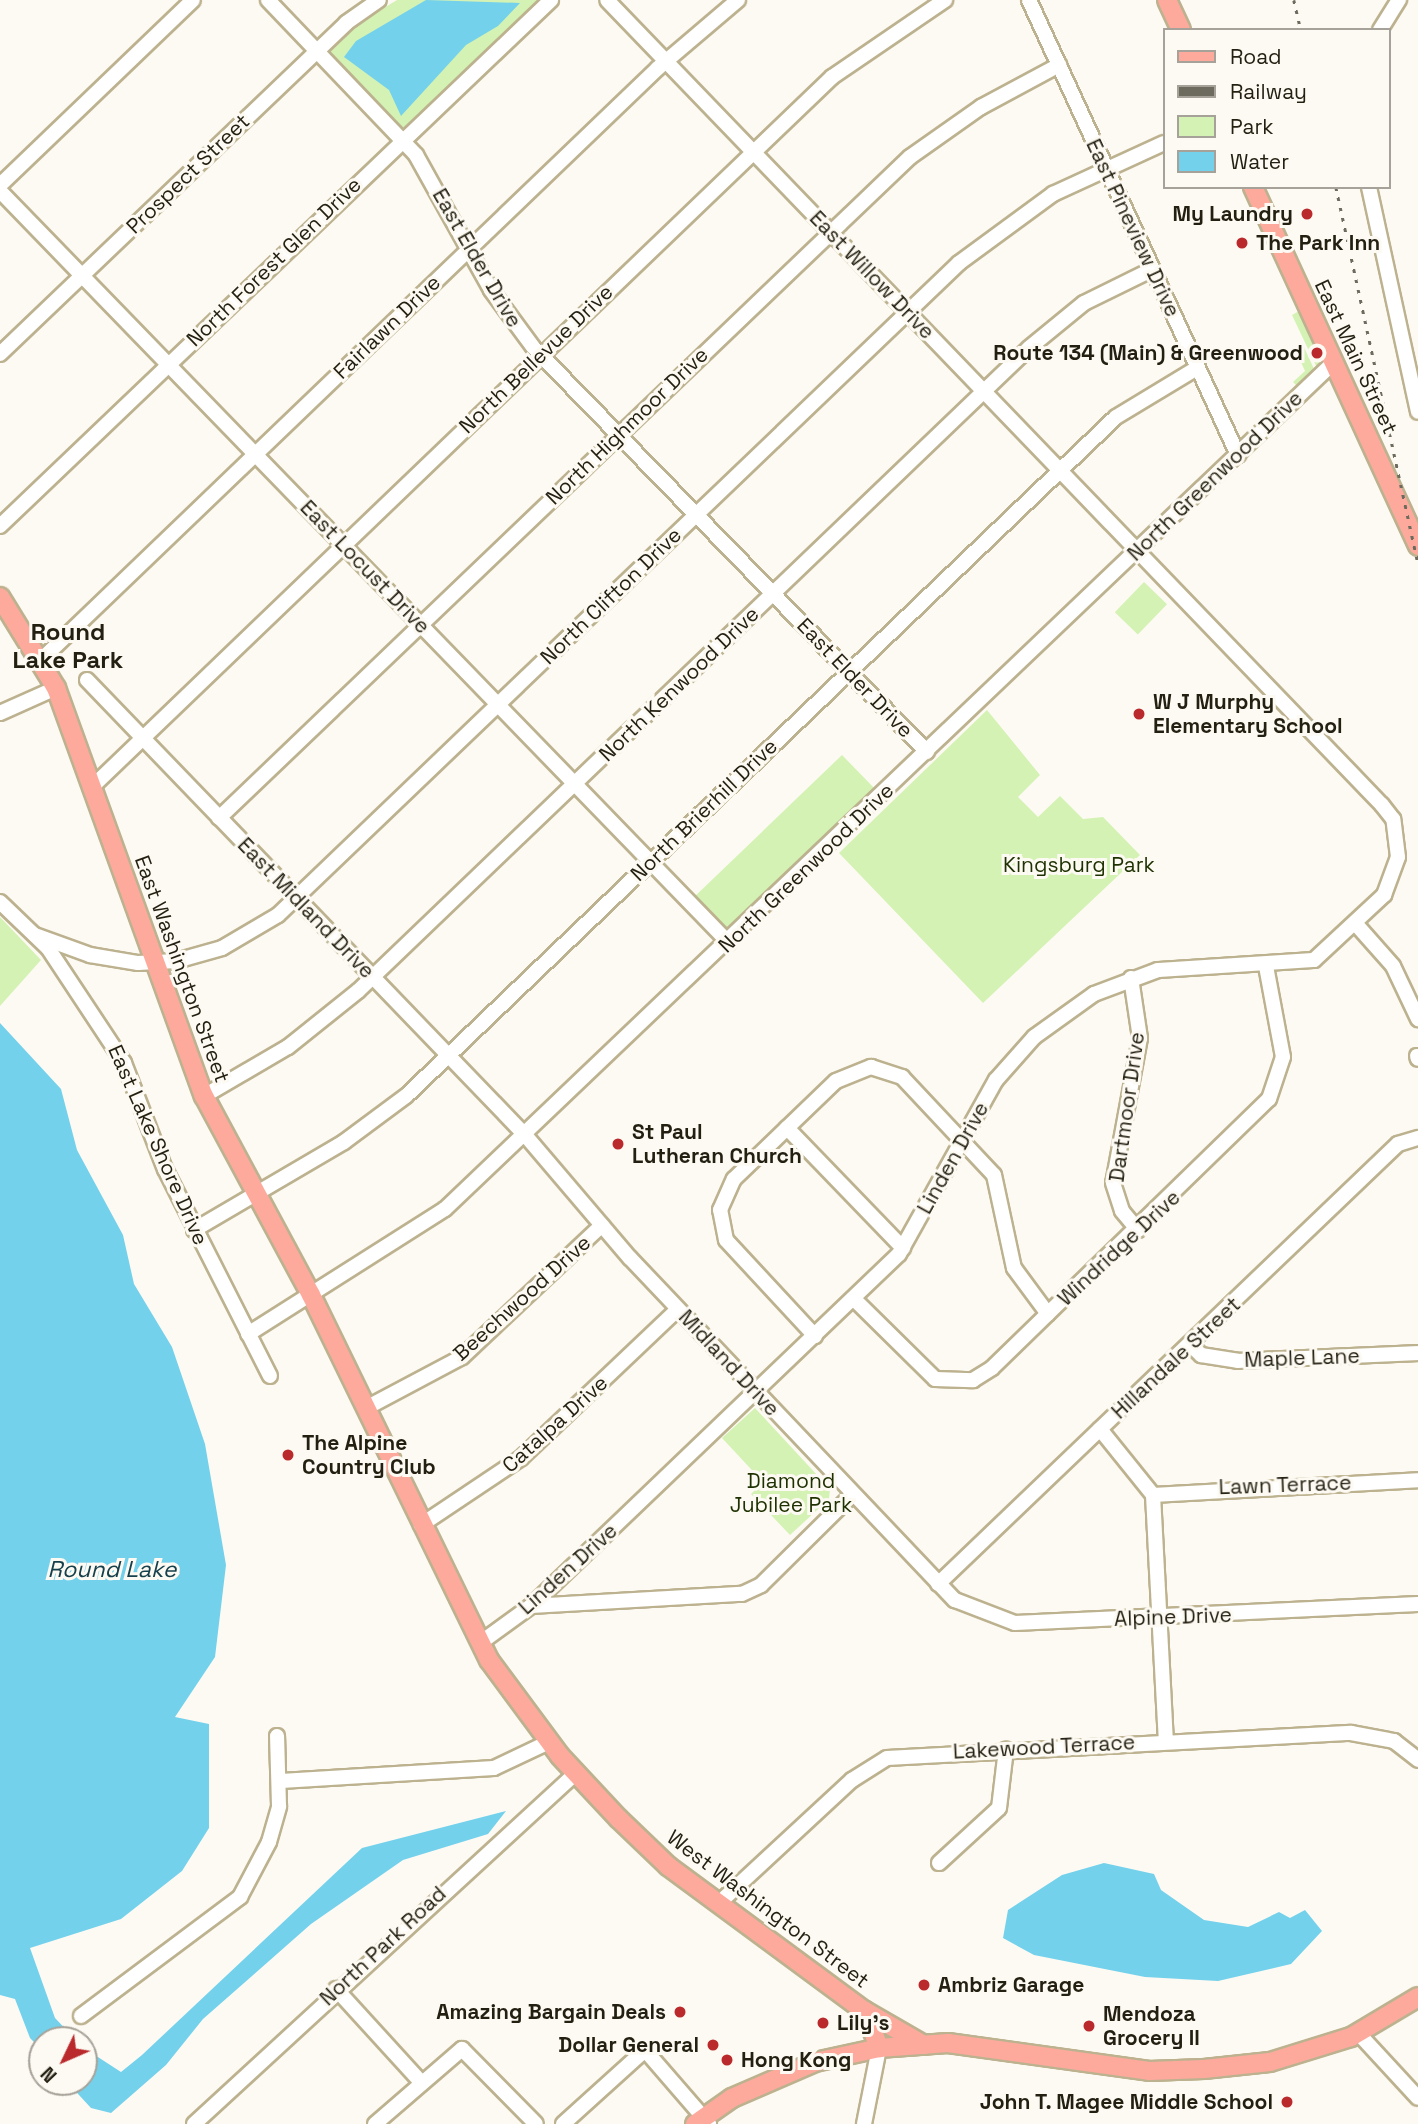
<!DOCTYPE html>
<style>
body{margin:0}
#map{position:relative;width:1418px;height:2124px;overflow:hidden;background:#fdfaf3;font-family:"Space Grotesk",sans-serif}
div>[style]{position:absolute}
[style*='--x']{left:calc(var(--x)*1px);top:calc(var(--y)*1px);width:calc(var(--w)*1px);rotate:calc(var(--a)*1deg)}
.green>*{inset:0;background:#d4f2b3;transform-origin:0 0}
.water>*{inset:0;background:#73d1ec}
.roads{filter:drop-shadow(2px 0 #bdb28f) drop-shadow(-2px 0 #bdb28f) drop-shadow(0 2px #bdb28f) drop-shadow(0 -2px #bdb28f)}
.minor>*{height:14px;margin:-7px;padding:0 7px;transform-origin:7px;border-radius:7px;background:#fff}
.major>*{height:18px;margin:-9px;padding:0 9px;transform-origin:9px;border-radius:9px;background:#fdaa9d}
.rail>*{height:2.5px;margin-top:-1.25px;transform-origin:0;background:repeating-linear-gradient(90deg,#6d6a5e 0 3.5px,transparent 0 10.5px)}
.dots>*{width:19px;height:19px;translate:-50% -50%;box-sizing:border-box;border:4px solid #fdfaf3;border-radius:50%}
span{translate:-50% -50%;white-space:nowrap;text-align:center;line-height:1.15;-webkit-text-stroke:6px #fdfaf3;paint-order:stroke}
.street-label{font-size:21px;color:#231f11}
.poi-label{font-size:21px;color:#231f11;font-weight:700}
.right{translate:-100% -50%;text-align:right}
.left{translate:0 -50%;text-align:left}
.park-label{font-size:21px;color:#1e3100}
.water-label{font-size:23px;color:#16404c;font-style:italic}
.quarter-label{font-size:24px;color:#231f11;font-weight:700}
.legend{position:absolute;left:1163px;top:28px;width:228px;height:161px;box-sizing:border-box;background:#fdfaf3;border:2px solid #a6a299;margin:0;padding:9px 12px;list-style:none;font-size:21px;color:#231f11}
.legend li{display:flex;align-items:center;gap:14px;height:35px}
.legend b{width:35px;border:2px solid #a6a299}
.north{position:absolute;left:28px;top:2026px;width:70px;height:70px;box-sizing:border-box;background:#fdfaf3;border:2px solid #a6a299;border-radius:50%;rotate:226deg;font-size:19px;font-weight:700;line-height:28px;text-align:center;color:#231f11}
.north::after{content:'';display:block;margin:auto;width:24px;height:32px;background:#ba2a2c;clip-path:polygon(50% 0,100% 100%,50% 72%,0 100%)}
</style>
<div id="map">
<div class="green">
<div style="clip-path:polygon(397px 0,543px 0,401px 130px,328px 54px,354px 26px)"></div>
<div style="clip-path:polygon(1299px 311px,1321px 358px,1318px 370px,1292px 315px)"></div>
<div style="clip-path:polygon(1303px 345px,1315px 371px,1298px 387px,1293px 382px,1305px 371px,1295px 349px)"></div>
<div style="left:1144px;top:582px;width:32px;height:42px;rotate:44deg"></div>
<div style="clip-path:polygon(987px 710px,1040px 775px,1018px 797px,1038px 817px,1060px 796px,1083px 819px,1103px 817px,1140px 855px,983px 1003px,839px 853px)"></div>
<div style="clip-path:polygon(842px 755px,878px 792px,735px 930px,719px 929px,691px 900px)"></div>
<div style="clip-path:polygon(0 917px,41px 960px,0 1006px)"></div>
<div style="clip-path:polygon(755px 1408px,830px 1489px,829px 1499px,790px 1535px,751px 1494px,763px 1482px,722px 1438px)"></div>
</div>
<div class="water">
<div style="clip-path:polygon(426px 0,520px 3px,498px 26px,466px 45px,401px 116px,389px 90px,344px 57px,356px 41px)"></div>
<div style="clip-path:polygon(0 1023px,61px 1089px,77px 1150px,123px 1235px,134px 1284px,172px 1347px,205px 1444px,226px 1565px,215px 1657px,175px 1717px,209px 1724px,209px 1828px,182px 1871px,121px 1919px,30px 1948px,55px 2018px,76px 2040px,42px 2040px,42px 2050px,30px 2038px,15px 1999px,0 1995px)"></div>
<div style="clip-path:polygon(506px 1811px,488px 1834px,403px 1860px,311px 1924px,203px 2019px,166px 2065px,111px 2113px,91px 2108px,67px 2082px,84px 2082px,84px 2048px,121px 2072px,142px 2055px,362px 1848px)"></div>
<div style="clip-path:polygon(1104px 1863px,1154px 1874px,1161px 1890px,1204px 1920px,1248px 1927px,1279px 1912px,1290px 1918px,1305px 1910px,1322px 1931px,1291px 1964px,1218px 1981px,1145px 1977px,1034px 1955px,1003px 1938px,1008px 1910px,1062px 1875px)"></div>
</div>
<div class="roads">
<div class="minor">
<div style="--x:268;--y:0;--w:214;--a:46.3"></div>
<div style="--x:416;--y:155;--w:154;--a:60.9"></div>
<div style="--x:491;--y:290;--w:71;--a:53.6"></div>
<div style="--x:533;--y:347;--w:565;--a:45.79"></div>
<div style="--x:1029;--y:0;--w:501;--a:65.33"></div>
<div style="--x:1380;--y:30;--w:36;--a:-58"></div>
<div style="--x:0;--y:185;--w:267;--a:-43.8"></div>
<div style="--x:1369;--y:187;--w:230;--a:77.7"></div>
<div style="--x:0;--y:191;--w:1047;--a:45.89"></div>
<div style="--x:0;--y:354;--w:479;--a:-43.7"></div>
<div style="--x:346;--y:23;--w:40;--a:-34.9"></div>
<div style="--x:0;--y:526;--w:762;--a:-43.67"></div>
<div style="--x:42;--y:659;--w:854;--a:-43.81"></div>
<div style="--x:658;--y:68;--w:105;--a:-40.4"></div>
<div style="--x:87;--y:680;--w:633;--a:46.09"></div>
<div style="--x:526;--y:1136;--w:160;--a:49.6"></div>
<div style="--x:630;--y:1258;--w:472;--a:46.5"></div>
<div style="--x:955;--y:1600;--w:64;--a:21"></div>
<div style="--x:1015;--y:1623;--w:403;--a:-2.7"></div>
<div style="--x:0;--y:713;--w:61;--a:-24.1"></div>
<div style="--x:93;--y:786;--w:1024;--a:-43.81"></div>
<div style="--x:832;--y:77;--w:137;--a:-34.3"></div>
<div style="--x:219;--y:818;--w:956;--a:-43.73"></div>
<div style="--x:910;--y:157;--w:87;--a:-35.2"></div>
<div style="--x:981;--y:107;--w:89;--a:-28.3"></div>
<div style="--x:0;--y:902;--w:66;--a:43.8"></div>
<div style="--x:48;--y:948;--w:138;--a:56.5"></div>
<div style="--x:124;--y:1063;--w:114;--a:68.9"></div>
<div style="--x:165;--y:1169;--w:232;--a:63.1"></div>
<div style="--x:1355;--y:923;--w:57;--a:48.5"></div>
<div style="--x:1393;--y:966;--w:59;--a:64.7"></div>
<div style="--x:35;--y:935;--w:59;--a:20"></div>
<div style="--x:90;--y:955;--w:49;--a:9.5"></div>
<div style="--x:138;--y:963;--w:38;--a:-3"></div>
<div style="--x:176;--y:961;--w:48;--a:-15.8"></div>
<div style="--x:222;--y:948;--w:65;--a:-30.5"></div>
<div style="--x:278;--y:915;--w:943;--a:-43.75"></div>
<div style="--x:959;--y:263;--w:117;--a:-36.3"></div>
<div style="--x:1053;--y:194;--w:122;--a:-24.7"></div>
<div style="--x:1131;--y:978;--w:61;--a:81.5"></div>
<div style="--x:1140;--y:1038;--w:147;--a:100.5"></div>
<div style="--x:1113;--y:1183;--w:29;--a:72"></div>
<div style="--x:1122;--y:1211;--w:25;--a:50"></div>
<div style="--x:1417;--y:1056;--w:3;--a:72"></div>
<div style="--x:204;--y:1096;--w:97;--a:-30.3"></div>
<div style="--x:288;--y:1047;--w:90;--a:-38.7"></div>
<div style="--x:358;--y:991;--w:929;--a:-43.78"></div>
<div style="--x:1029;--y:348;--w:71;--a:-39.3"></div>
<div style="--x:1084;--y:303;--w:75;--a:-26.2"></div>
<div style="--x:787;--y:1128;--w:167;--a:46"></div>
<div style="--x:194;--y:1230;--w:174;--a:-30.4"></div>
<div style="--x:344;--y:1142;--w:77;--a:-36.6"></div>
<div style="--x:406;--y:1096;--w:982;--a:-43.72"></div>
<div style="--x:1116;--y:417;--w:95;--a:-31.2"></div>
<div style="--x:854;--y:1299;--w:114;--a:44.6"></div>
<div style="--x:935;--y:1379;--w:38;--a:2"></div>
<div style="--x:973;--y:1380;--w:22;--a:-32"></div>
<div style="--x:992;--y:1368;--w:386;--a:-44.2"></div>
<div style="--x:1269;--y:1099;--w:44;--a:-71.6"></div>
<div style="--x:1283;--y:1057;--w:93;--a:-100.6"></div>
<div style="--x:248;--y:1334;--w:233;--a:-32.4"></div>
<div style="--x:445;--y:1209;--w:1226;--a:-43.61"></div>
<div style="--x:815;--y:1336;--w:131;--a:-132.8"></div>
<div style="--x:726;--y:1240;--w:31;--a:-101"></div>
<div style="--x:720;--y:1210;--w:34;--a:-66"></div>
<div style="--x:734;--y:1179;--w:141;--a:-43.9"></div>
<div style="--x:836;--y:1081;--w:38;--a:-22"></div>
<div style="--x:871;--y:1067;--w:33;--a:18"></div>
<div style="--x:902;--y:1077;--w:134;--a:46.8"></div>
<div style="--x:994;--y:1175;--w:95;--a:77.9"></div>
<div style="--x:1014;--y:1268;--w:57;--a:53.5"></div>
<div style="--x:1190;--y:1344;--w:16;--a:45"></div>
<div style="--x:1201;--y:1355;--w:37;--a:9"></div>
<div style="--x:1238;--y:1361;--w:180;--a:-2.5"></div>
<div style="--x:366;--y:1408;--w:109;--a:-28"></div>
<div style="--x:462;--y:1357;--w:192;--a:-43.3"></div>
<div style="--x:1100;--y:1429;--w:85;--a:51.2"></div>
<div style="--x:1153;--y:1495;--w:247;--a:87"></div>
<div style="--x:1153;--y:1495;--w:265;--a:-3.2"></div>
<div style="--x:421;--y:1525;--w:120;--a:-33.8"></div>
<div style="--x:521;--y:1458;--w:216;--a:-43.5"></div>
<div style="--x:938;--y:1584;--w:637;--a:-43.73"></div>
<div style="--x:1398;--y:1144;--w:21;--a:-17"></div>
<div style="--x:531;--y:1606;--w:211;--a:-3.3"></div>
<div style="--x:742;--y:1594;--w:21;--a:-25"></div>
<div style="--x:761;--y:1585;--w:128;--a:-44.7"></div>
<div style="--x:480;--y:1643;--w:63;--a:-36"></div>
<div style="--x:531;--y:1606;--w:509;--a:-43.73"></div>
<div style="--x:899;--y:1254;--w:199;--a:-60.9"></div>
<div style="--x:996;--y:1080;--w:57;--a:-48.5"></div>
<div style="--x:1034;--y:1037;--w:74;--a:-35.6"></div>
<div style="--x:1094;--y:994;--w:68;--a:-20.6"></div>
<div style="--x:1158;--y:970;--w:156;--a:-3.7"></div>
<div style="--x:1314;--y:960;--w:96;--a:-42.9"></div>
<div style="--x:1384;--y:895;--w:40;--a:-69.8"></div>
<div style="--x:1398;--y:857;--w:38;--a:-97"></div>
<div style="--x:1393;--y:819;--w:18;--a:-128"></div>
<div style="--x:1382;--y:805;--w:1117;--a:-133.91"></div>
<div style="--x:281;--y:1781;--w:213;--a:-3.5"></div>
<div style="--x:494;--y:1768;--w:61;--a:-25.3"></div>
<div style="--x:939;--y:1863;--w:81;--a:-42.5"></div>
<div style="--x:999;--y:1808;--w:59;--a:-83.2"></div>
<div style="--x:718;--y:1904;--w:183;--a:-42.8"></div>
<div style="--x:852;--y:1780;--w:41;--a:-32.2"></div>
<div style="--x:887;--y:1758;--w:465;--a:-3.1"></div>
<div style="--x:1351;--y:1733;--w:44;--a:10.5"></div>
<div style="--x:1394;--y:1741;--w:31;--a:38"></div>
<div style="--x:336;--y:1989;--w:125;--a:47.6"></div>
<div style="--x:81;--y:2016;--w:199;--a:-36.8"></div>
<div style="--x:240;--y:1897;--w:62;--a:-62.2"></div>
<div style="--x:269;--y:1842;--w:37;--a:-74"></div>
<div style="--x:279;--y:1806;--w:70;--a:-91.6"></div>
<div style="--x:1358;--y:2033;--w:88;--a:47.3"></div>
<div style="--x:194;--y:2124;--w:519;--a:-42.58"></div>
<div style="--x:375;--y:2124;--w:115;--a:-40.8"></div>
<div style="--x:462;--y:2049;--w:105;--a:45.4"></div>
<div style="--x:563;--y:2124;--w:110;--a:-42.1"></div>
<div style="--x:645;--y:2050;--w:98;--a:49.1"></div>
<div style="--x:864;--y:2124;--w:77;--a:-78.8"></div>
</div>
<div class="major">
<div style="--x:1167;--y:0;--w:33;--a:65"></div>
<div style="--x:1253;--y:187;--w:395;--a:65.3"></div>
<div style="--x:0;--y:597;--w:107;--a:58.4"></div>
<div style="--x:56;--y:688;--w:434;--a:70.1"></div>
<div style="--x:204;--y:1096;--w:226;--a:61.7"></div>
<div style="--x:311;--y:1295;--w:406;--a:64"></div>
<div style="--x:489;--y:1660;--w:119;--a:53.5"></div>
<div style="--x:560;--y:1756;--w:86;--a:46.9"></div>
<div style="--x:619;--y:1819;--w:68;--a:43.8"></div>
<div style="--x:668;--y:1866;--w:245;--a:36.4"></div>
<div style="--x:865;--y:2011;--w:40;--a:69"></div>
<div style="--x:865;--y:2011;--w:68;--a:30"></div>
<div style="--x:695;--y:2124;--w:45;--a:-35.1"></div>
<div style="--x:732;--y:2098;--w:90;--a:-23.4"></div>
<div style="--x:815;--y:2062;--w:66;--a:-12.3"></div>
<div style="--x:879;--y:2048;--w:69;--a:-4.1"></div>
<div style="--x:948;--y:2043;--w:203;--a:7.9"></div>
<div style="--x:1149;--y:2071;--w:55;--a:-2.1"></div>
<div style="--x:1204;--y:2069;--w:66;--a:-6.1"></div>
<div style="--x:1270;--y:2062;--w:85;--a:-17.2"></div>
<div style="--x:1351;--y:2037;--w:78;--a:-30.8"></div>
</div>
</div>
<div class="rail">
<div style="--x:1294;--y:0;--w:31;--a:77"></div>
<div style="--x:1336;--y:187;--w:386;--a:77.7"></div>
</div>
<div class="dots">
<div style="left:1307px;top:214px;background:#ba2a2c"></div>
<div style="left:1242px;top:243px;background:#ba2a2c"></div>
<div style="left:1317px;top:353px;background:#ba2a2c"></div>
<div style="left:1139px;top:714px;background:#ba2a2c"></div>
<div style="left:618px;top:1144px;background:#ba2a2c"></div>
<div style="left:288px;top:1455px;background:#ba2a2c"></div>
<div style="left:924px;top:1985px;background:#ba2a2c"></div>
<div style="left:680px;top:2012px;background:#ba2a2c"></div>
<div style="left:823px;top:2023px;background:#ba2a2c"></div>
<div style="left:1089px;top:2026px;background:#ba2a2c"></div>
<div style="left:713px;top:2045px;background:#ba2a2c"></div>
<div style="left:727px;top:2060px;background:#ba2a2c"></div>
<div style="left:1287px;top:2102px;background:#ba2a2c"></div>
</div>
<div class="street-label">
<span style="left:188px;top:174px;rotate:-44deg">Prospect Street</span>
<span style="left:1133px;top:228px;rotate:65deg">East Pineview Drive</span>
<span style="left:477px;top:258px;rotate:60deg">East Elder Drive</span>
<span style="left:274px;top:262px;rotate:-44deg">North Forest Glen Drive</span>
<span style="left:872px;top:275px;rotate:46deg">East Willow Drive</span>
<span style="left:387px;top:327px;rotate:-44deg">Fairlawn Drive</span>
<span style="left:1356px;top:357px;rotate:65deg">East Main Street</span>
<span style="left:536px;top:359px;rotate:-44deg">North Bellevue Drive</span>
<span style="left:627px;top:426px;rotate:-44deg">North Highmoor Drive</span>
<span style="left:1215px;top:476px;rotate:-44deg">North Greenwood Drive</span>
<span style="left:365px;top:567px;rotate:46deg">East Locust Drive</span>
<span style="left:611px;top:596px;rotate:-44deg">North Clifton Drive</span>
<span style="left:855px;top:678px;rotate:46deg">East Elder Drive</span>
<span style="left:679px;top:684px;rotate:-44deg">North Kenwood Drive</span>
<span style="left:704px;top:810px;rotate:-44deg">North Brierhill Drive</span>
<span style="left:806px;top:868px;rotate:-44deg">North Greenwood Drive</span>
<span style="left:306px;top:908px;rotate:46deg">East Midland Drive</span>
<span style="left:182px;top:969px;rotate:70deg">East Washington Street</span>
<span style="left:1127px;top:1107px;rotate:-82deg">Dartmoor Drive</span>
<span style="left:158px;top:1145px;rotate:66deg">East Lake Shore Drive</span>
<span style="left:953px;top:1158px;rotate:-61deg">Linden Drive</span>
<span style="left:1119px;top:1248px;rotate:-43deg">Windridge Drive</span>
<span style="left:522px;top:1298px;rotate:-42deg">Beechwood Drive</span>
<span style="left:1176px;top:1358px;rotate:-43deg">Hillandale Street</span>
<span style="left:1302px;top:1358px;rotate:-2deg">Maple Lane</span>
<span style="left:729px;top:1363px;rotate:47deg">Midland Drive</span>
<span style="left:555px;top:1424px;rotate:-42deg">Catalpa Drive</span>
<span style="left:1285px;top:1485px;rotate:-2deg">Lawn Terrace</span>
<span style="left:568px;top:1569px;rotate:-42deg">Linden Drive</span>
<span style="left:1173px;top:1617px;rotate:-2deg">Alpine Drive</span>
<span style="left:1044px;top:1747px;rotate:-3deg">Lakewood Terrace</span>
<span style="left:768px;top:1909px;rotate:37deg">West Washington Street</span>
<span style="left:383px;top:1946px;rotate:-43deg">North Park Road</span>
</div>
<div class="poi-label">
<span class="right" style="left:1293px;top:214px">My Laundry</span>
<span class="left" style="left:1256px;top:243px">The Park Inn</span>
<span class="right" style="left:1303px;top:353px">Route 134 (Main) &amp; Greenwood</span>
<span class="left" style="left:1153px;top:714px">W J Murphy<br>Elementary School</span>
<span class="left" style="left:632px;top:1144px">St Paul<br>Lutheran Church</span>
<span class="left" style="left:302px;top:1455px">The Alpine<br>Country Club</span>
<span class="left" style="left:938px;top:1985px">Ambriz Garage</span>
<span class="right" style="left:666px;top:2012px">Amazing Bargain Deals</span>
<span class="left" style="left:1103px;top:2026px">Mendoza<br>Grocery II</span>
<span class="left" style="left:837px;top:2023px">Lily's</span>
<span class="right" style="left:699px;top:2045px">Dollar General</span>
<span class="left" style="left:741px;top:2060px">Hong Kong</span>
<span class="right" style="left:1273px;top:2102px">John T. Magee Middle School</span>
</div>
<div class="park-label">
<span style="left:1079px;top:865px">Kingsburg Park</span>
<span style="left:791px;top:1493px">Diamond<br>Jubilee Park</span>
</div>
<div class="water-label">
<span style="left:112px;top:1569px">Round Lake</span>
</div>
<div class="quarter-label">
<span style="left:68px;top:646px">Round<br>Lake Park</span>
</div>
<ul class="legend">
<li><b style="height:9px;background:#fdaa9d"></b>Road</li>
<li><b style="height:9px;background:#6d6a5e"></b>Railway</li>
<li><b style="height:19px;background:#d4f2b3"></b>Park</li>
<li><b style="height:19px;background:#73d1ec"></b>Water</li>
</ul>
<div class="north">N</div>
</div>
